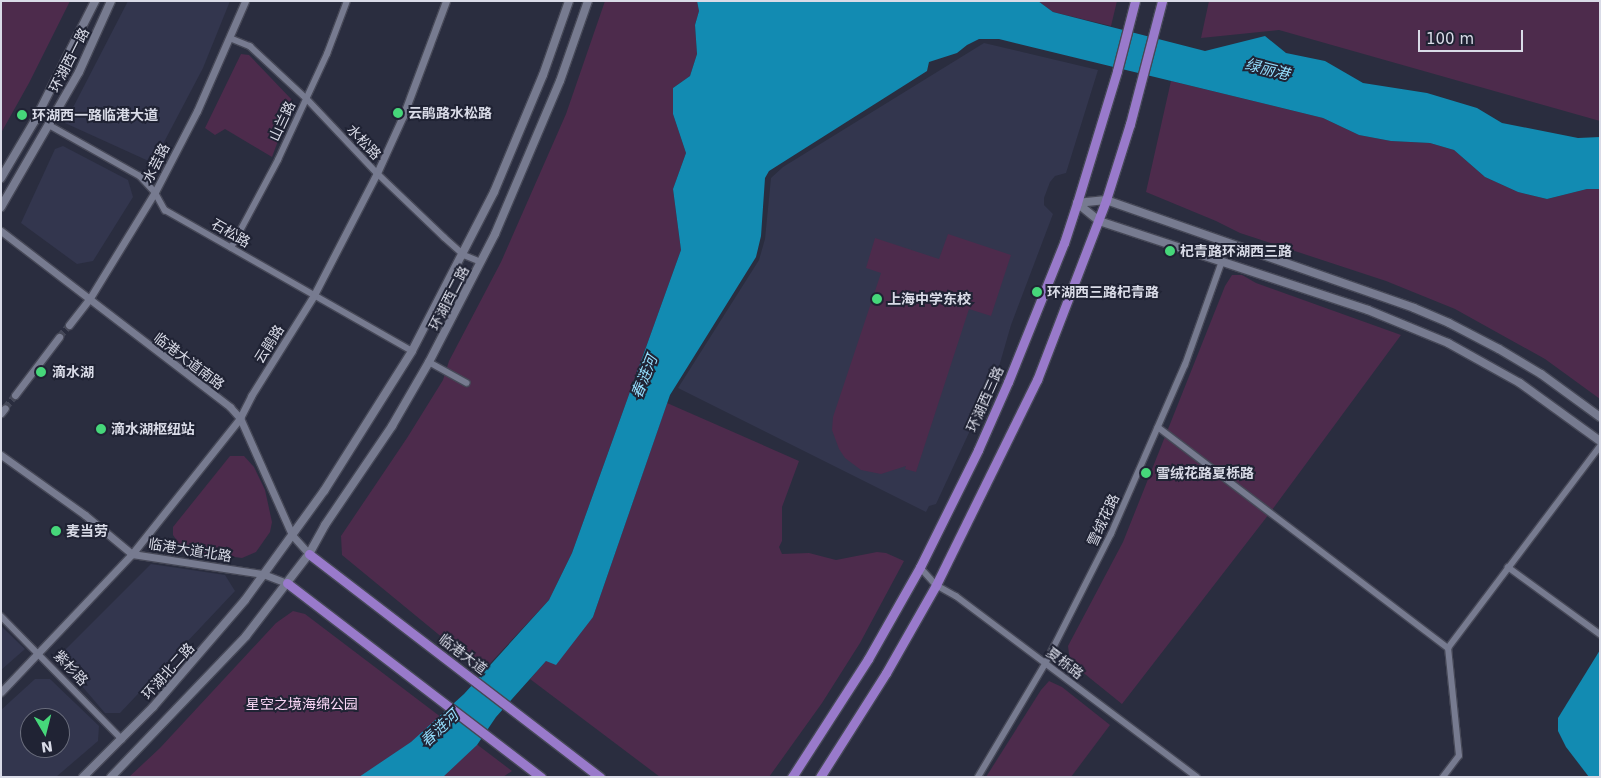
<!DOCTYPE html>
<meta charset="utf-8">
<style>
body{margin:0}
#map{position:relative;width:1601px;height:778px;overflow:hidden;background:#2a2d3f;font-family:"DejaVu Sans","Noto Sans SC",sans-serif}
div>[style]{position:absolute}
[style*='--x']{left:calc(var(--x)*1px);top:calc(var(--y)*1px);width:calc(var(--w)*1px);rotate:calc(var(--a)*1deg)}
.built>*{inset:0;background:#33364e}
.green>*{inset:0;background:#4d2b4c}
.water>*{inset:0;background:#128bb2}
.tertiary-tunnel>*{height:7px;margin-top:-3.5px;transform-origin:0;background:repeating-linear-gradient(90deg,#444758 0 7px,transparent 0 10.5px)}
.roads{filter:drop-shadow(1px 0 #464857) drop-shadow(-1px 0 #464857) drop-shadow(0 1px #464857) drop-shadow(0 -1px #464857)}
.minor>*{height:5.5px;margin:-2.75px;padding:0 2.75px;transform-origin:2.75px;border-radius:2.75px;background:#777b90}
.tertiary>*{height:7px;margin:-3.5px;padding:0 3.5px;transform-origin:3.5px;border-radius:3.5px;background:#777b90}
.secondary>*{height:8px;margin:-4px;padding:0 4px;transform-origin:4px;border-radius:4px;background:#777b90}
.primary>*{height:9px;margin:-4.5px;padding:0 4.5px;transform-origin:4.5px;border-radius:4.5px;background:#997acb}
.dots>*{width:14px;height:14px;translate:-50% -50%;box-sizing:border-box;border:2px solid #202334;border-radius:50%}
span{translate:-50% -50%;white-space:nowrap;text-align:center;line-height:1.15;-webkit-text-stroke:4px #202334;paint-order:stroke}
.street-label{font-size:14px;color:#d9dbe7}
.poi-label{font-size:14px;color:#d9dbe7;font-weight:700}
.left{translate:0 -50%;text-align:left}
.park-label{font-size:14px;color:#f8d5f5}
.water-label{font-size:15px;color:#94ddfc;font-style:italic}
.frame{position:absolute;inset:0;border:2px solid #d9dbe7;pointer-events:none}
.north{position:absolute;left:20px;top:708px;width:50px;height:50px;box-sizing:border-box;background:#202334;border:1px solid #6a6d7c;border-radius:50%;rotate:172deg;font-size:14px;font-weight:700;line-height:20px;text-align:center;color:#d9dbe7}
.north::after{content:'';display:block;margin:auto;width:18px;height:22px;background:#46d77a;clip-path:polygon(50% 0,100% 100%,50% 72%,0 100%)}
.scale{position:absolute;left:1418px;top:30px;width:105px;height:22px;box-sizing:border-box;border:2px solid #d9dbe7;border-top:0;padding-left:6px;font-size:15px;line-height:18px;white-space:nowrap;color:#d9dbe7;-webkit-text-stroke:4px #202334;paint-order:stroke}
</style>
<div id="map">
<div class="built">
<div style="clip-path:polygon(128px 1px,230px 1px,203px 68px,153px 163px,65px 123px)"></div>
<div style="clip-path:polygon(984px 43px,1098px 70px,1066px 173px,1055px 176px,1050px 182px,1044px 198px,1044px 205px,1053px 214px,1011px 325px,998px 370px,936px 504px,929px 506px,926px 512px,678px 388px,759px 260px,765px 239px,771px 178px,783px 167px)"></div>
<div style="clip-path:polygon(63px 146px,128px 180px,133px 197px,93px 261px,77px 264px,21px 223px,55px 149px)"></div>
<div style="clip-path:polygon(151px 564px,225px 575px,235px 591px,120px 713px,105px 713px,62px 663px,63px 652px)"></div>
<div style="clip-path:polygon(1px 626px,25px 649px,1px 670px)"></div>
<div style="clip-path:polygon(evenodd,35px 679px,50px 679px,99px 726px,98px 741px,56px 777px,1px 777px,1px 710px,35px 679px,30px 718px,60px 718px,60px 748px,30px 748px,30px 718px)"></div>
</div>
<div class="green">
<div style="clip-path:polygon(1px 1px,70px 1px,29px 83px,1px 133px)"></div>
<div style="clip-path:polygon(605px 1px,697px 1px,699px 11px,695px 25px,697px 54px,690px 76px,673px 88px,673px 114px,686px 153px,673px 189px,681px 250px,572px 553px,549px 600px,483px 671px,342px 555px,341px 536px,407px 438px,443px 380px,449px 361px,501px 262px,566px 114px)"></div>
<div style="clip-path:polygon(1038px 1px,1117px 1px,1111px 26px,1053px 12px)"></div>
<div style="clip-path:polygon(1209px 1px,1600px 1px,1600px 121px,1279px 30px,1201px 38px)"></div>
<div style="clip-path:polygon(241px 54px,249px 55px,293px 101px,272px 157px,225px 129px,215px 135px,205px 128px)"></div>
<div style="clip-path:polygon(1171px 81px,1323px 118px,1359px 135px,1391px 141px,1430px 143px,1454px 150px,1485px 177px,1518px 192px,1547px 199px,1587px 189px,1600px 189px,1600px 399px,1545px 359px,1455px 309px,1386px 281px,1240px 233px,1216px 221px,1146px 192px)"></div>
<div style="clip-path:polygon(948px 234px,1011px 255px,991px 316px,969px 309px,916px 472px,905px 469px,906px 466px,881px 474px,861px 470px,845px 458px,839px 449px,832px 430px,833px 417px,881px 273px,866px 268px,875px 238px,939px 259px)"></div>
<div style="clip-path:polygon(1232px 275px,1242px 275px,1256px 283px,1401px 335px,1269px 514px,1122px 704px,1070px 662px,1068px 646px,1123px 542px,1225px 286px)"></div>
<div style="clip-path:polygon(667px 403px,799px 461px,782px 507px,782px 541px,779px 547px,782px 554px,809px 553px,836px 560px,877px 552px,886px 553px,904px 561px,860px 643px,822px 703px,769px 777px,660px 777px,530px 679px,546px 661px,593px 617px)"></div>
<div style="clip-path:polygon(230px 456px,244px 456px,254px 467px,265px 490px,272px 522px,270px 532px,256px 552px,242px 558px,183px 550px,173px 535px,173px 527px)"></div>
<div style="clip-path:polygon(293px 611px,305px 614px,512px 771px,503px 777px,129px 777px,160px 748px,276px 623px)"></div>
<div style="clip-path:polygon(1049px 681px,1062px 687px,1110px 725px,1071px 777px,986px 777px,1041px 690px)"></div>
</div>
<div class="water">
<div style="clip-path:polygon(697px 1px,1038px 1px,1053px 12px,1205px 51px,1265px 36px,1286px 53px,1325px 61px,1363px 83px,1427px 93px,1477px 108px,1502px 123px,1578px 138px,1600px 137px,1600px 189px,1587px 189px,1547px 199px,1518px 192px,1485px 177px,1454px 150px,1430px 143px,1391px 141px,1359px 135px,1323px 118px,999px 39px,979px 39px,967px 45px,957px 53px,929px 62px,927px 71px,769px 171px,765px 178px,761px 236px,756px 257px,670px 395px,593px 617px,556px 665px,546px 661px,496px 717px,477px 745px,443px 777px,359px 777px,411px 742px,464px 694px,549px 600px,572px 553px,681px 250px,673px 189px,686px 153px,673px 114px,673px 88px,690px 76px,697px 54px,695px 25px,699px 11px)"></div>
<div style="clip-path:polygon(1600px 650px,1600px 777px,1589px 777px,1566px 747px,1558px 731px,1558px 718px)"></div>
</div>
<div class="tertiary-tunnel">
<div style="--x:59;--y:337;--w:16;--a:-50"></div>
<div style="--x:5;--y:408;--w:16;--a:-52"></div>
</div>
<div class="roads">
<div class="minor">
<div style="--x:230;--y:38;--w:22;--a:22"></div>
<div style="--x:250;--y:46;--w:78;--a:42.9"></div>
<div style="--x:307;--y:99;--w:102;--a:46.6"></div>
<div style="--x:377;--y:173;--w:93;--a:43.7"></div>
<div style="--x:444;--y:237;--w:27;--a:42"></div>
<div style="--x:464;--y:255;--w:18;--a:22"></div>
<div style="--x:49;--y:125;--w:104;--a:29.3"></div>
<div style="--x:140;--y:176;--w:22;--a:47"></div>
<div style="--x:155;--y:192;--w:21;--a:61"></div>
<div style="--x:165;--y:210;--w:284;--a:29.7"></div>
<div style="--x:231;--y:248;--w:100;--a:-61.9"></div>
<div style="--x:278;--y:160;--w:117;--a:-65.2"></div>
<div style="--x:327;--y:54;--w:57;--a:-69.3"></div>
<div style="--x:429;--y:362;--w:43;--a:28.9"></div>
<div style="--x:1158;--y:427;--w:365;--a:37.3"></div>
<div style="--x:920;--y:567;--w:24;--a:48"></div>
<div style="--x:936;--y:585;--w:23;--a:29"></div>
<div style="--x:956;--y:596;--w:301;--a:36.9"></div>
<div style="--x:1508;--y:567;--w:114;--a:36.1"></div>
<div style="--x:1;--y:616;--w:173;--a:45.5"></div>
<div style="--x:978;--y:777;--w:131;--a:-59.3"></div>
<div style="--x:1045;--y:664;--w:146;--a:-63.1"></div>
<div style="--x:1111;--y:534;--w:184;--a:-66.4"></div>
<div style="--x:1185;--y:365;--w:110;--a:-70.4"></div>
<div style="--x:1443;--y:777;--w:26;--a:-53"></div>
<div style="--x:1459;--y:756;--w:109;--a:-95.8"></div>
<div style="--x:1448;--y:648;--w:253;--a:-53"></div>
</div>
<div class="tertiary">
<div style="--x:1;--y:231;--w:289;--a:37.5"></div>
<div style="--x:230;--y:407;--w:15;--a:48"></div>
<div style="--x:240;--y:418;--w:128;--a:66"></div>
<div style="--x:292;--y:535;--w:25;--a:48"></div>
<div style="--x:69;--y:325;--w:34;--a:-52"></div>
<div style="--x:90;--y:298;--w:124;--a:-58.5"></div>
<div style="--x:155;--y:192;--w:91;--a:-62.6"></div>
<div style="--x:197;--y:111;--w:120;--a:-66.4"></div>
<div style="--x:15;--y:395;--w:73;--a:-52.8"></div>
<div style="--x:1;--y:413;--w:6;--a:-51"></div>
<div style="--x:1;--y:455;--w:103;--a:35.5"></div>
<div style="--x:85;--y:515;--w:61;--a:39.7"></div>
<div style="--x:132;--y:554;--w:133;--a:8.7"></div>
<div style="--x:263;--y:574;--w:26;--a:21"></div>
<div style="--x:1;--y:692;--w:190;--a:-46.5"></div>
<div style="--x:132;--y:554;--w:174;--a:-51.5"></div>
<div style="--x:240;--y:418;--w:25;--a:-63"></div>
<div style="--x:251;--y:396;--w:119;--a:-58"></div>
<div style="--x:314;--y:295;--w:137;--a:-62.7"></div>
<div style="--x:377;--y:173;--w:63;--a:-65.5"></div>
<div style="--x:403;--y:116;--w:123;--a:-69.5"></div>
</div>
<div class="secondary">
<div style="--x:1;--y:178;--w:65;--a:-59.5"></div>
<div style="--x:34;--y:122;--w:136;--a:-63.2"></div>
<div style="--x:1077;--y:203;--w:28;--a:39"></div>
<div style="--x:1099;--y:221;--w:283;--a:18.3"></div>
<div style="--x:1368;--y:310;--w:87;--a:22.4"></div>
<div style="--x:1448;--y:343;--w:82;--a:29.1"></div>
<div style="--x:1520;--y:383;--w:99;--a:35.9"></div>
<div style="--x:1077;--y:203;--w:29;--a:-6"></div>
<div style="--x:1106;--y:200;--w:326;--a:19.3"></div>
<div style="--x:1414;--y:308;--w:38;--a:23"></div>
<div style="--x:1449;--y:323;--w:56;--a:27.5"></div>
<div style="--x:1499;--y:349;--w:49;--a:30.8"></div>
<div style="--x:1541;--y:374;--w:73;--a:36.1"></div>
<div style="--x:1;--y:207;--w:156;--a:-60"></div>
<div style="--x:79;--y:72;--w:78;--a:-65.7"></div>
<div style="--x:83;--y:777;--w:99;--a:-45"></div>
<div style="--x:153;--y:707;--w:141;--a:-49.3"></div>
<div style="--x:245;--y:600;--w:135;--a:-54.1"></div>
<div style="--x:324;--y:491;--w:165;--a:-57.8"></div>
<div style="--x:412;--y:351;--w:179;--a:-62.7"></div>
<div style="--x:494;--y:192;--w:127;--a:-67.3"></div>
<div style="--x:543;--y:75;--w:78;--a:-70.6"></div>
<div style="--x:111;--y:777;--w:195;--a:-46.2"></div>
<div style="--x:246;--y:636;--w:103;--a:-52.5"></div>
<div style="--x:309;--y:554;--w:33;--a:-61"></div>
<div style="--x:325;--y:525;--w:120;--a:-55.9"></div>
<div style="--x:392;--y:426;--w:74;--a:-60"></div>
<div style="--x:429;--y:362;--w:144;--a:-62.7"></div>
<div style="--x:495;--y:234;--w:166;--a:-67"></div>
<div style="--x:560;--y:81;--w:85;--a:-70.7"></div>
</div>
<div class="primary">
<div style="--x:309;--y:554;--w:367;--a:37.5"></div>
<div style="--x:287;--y:583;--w:320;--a:37.4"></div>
<div style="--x:792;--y:777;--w:140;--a:-57.2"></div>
<div style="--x:868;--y:659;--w:106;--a:-60.5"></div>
<div style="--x:920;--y:567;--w:131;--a:-63.6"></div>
<div style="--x:978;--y:450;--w:74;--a:-66.2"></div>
<div style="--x:1008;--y:382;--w:150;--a:-68.1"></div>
<div style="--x:1064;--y:243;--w:42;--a:-72"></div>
<div style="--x:1077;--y:203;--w:138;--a:-73.1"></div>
<div style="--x:1117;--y:71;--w:72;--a:-75.6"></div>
<div style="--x:820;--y:777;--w:123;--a:-57.6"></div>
<div style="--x:886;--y:673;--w:101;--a:-60.4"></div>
<div style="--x:936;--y:585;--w:229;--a:-63.8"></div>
<div style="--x:1037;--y:380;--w:193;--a:-69"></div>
<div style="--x:1106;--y:200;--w:80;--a:-72.5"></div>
<div style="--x:1130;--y:124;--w:127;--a:-75.4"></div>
</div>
</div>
<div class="dots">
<div style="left:398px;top:113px;background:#46d77a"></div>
<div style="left:22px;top:115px;background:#46d77a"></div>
<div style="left:1170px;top:251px;background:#46d77a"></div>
<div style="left:1037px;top:292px;background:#46d77a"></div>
<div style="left:877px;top:299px;background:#46d77a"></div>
<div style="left:41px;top:372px;background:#46d77a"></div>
<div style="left:101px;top:429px;background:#46d77a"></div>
<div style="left:1146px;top:473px;background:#46d77a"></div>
<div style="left:56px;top:531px;background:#46d77a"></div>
</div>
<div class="street-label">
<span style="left:69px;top:60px;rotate:-63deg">环湖西一路</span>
<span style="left:282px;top:121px;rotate:-65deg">山兰路</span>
<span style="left:364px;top:142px;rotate:47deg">水松路</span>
<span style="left:156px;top:163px;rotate:-63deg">水芸路</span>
<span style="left:231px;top:233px;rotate:30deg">石松路</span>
<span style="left:449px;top:298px;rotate:-63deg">环湖西二路</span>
<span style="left:269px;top:344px;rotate:-58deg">云鹃路</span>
<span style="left:189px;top:361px;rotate:37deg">临港大道南路</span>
<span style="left:985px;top:399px;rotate:-66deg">环湖西三路</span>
<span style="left:1103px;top:520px;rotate:-65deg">雪绒花路</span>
<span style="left:190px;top:550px;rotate:9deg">临港大道北路</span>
<span style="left:463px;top:654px;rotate:37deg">临港大道</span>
<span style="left:1065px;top:663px;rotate:37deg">夏栎路</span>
<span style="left:71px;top:668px;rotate:47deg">紫杉路</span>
<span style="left:168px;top:671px;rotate:-48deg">环湖北二路</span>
</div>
<div class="poi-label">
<span class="left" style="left:408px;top:113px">云鹃路水松路</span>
<span class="left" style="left:32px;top:115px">环湖西一路临港大道</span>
<span class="left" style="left:1180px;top:251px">杞青路环湖西三路</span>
<span class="left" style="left:1047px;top:292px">环湖西三路杞青路</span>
<span class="left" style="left:887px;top:299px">上海中学东校</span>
<span class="left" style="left:52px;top:372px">滴水湖</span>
<span class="left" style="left:111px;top:429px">滴水湖枢纽站</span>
<span class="left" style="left:1156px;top:473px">雪绒花路夏栎路</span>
<span class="left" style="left:66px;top:531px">麦当劳</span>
</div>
<div class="park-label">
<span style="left:302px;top:704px">星空之境海绵公园</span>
</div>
<div class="water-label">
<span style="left:1267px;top:70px;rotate:14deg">绿丽港</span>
<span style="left:645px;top:377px;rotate:-68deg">春涟河</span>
<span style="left:440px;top:729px;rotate:-44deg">春涟河</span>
</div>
<div class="frame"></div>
<div class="north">N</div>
<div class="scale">100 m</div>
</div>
